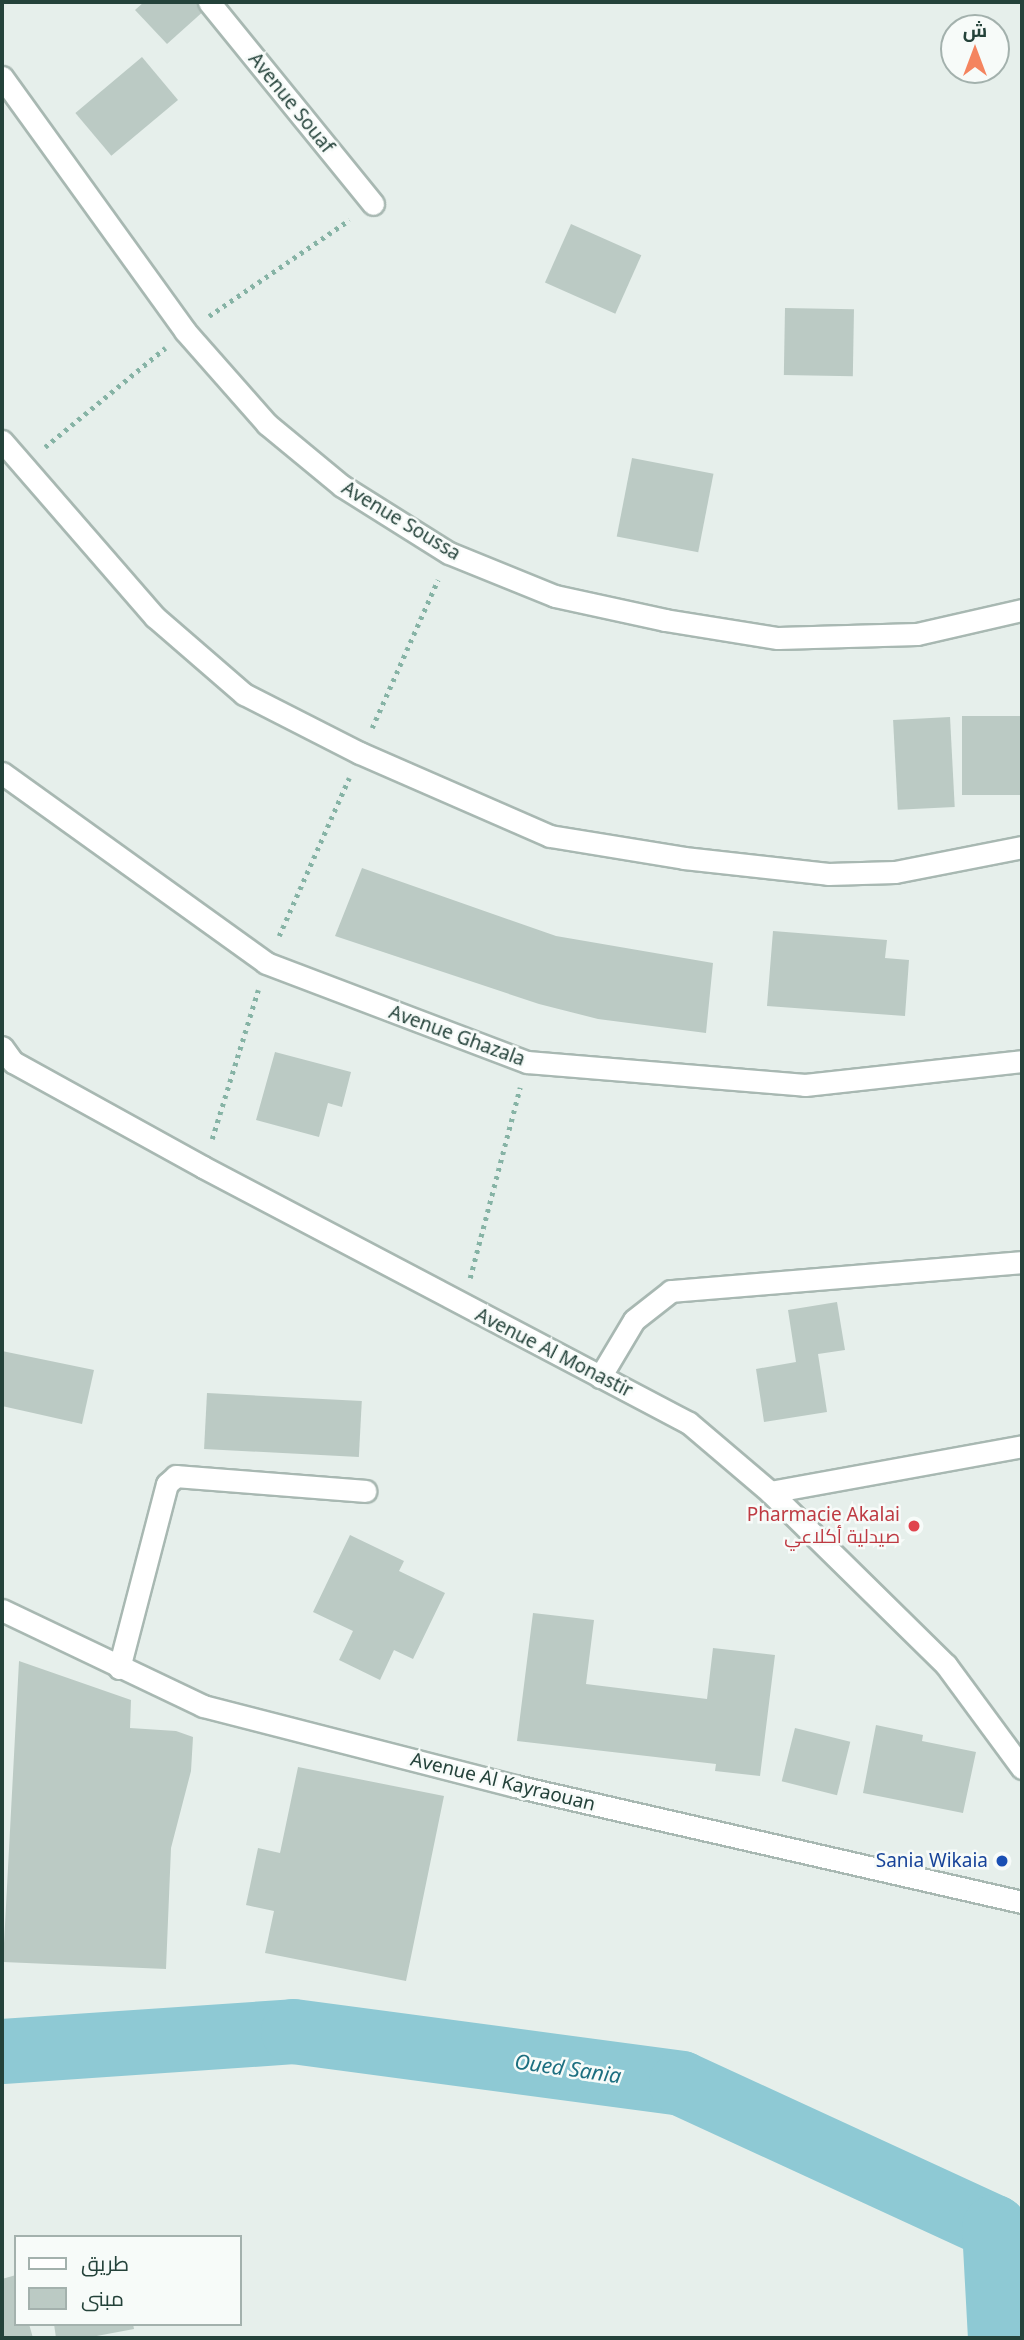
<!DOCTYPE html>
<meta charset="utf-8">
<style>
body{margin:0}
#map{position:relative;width:1024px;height:2340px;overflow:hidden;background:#e6efeb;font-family:"Noto Sans",Cairo,sans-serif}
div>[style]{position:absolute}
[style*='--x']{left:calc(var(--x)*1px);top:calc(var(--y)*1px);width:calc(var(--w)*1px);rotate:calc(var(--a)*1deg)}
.river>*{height:65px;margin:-32.5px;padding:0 32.5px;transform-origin:32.5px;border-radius:32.5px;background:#8ec9d4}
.building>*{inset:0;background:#bbcac4;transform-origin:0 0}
.path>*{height:4.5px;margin-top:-2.25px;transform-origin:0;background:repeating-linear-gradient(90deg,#86b3a5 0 3.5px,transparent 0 8.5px)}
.roads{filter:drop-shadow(2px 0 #a8b8b2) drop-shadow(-2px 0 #a8b8b2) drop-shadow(0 2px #a8b8b2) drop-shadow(0 -2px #a8b8b2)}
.street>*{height:21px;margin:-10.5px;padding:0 10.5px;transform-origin:10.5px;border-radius:10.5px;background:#fff}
.dots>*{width:19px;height:19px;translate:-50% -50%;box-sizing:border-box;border:4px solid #f7fbf9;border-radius:50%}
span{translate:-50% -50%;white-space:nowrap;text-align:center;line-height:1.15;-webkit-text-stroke:5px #f7fbf9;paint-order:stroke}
.street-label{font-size:19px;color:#24423a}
.health-label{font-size:19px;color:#be3a42}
.right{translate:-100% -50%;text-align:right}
.transit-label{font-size:19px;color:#164399}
.water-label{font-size:21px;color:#1c6f80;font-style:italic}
.frame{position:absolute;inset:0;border:4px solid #24423a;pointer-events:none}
.legend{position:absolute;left:14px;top:2235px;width:228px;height:91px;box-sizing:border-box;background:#f7fbf9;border:2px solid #a3b1ad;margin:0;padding:9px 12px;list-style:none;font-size:21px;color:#24423a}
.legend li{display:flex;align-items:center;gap:14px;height:35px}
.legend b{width:35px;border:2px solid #a3b1ad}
.north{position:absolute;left:940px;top:14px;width:70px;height:70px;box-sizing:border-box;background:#f7fbf9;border:2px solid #a3b1ad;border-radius:50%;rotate:0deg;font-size:19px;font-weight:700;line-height:28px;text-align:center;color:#24423a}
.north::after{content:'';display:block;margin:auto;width:24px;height:32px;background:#f4845f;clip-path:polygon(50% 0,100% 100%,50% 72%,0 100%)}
</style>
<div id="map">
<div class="river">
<div style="--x:2;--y:2051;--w:292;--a:-3.9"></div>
<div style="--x:293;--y:2031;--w:391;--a:7.6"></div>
<div style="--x:681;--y:2083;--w:345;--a:24.7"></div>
<div style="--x:994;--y:2227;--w:111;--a:86.9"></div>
</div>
<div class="building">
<div style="clip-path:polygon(144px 2px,199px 2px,206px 9px,167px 44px,135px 10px)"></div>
<div style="left:142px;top:57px;width:56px;height:87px;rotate:50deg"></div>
<div style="left:571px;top:224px;width:77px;height:64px;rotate:24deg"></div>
<div style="left:785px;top:308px;width:69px;height:67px;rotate:1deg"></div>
<div style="left:632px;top:458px;width:83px;height:80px;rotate:11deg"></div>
<div style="left:1022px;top:716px;width:79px;height:60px;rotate:90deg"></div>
<div style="left:950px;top:717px;width:90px;height:57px;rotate:87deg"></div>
<div style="clip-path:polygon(362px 868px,556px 936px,713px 963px,706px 1033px,598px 1019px,539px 1004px,335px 936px)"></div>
<div style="clip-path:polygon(773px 931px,887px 940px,885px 958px,909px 960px,905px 1016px,767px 1006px)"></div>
<div style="clip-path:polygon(275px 1052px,351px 1072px,342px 1107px,328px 1103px,319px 1137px,256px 1120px)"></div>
<div style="clip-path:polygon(837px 1302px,845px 1350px,818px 1354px,827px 1412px,764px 1422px,756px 1369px,796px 1362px,788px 1310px)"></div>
<div style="clip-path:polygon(2px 1351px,94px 1370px,82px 1424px,2px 1406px)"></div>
<div style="left:207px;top:1393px;width:155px;height:56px;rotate:3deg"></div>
<div style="clip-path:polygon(350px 1535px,404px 1561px,399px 1571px,445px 1593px,413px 1659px,394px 1650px,380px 1680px,339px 1660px,353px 1631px,313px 1612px)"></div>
<div style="clip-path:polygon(533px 1613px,594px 1620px,586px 1684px,707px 1699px,713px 1648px,775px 1655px,760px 1776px,715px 1771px,716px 1764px,517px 1741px)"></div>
<div style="clip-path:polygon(19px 1661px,131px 1700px,130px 1728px,176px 1731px,193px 1737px,191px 1771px,171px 1848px,166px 1969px,3px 1962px)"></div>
<div style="clip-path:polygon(876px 1725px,923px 1735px,922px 1741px,976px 1752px,963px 1813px,863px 1793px)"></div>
<div style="left:795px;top:1728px;width:57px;height:55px;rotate:14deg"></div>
<div style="clip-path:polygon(298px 1767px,444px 1796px,406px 1981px,265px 1953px,274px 1911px,246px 1905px,258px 1848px,280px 1853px)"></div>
<div style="clip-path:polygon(16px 2275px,16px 2324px,29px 2324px,33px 2338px,2px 2338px,2px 2279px)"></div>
<div style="clip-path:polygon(54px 2324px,133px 2324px,134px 2329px,86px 2338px,56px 2338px)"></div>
</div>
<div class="path">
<div style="--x:209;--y:316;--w:170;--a:-34.4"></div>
<div style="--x:45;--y:447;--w:156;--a:-39.5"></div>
<div style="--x:372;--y:728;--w:162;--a:-66"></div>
<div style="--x:279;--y:936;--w:173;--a:-66.1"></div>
<div style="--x:212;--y:1139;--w:156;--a:-72.8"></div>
<div style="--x:470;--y:1278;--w:197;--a:-75.3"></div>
</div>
<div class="roads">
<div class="street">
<div style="--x:209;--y:2;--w:260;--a:50.9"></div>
<div style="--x:2;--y:77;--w:313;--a:54.2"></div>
<div style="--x:185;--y:331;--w:124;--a:48.6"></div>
<div style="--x:267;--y:424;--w:97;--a:39.6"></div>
<div style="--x:342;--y:486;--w:126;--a:32.1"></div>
<div style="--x:449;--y:553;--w:114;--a:22.1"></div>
<div style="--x:555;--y:596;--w:113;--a:12.3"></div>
<div style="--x:665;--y:620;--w:114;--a:9.1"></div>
<div style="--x:778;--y:638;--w:139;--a:-1.6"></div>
<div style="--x:917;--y:634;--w:108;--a:-12.9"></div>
<div style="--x:2;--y:441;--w:233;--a:49"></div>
<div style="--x:155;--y:617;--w:118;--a:40.9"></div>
<div style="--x:244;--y:694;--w:130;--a:27"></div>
<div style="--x:360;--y:753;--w:207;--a:23.6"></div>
<div style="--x:550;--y:836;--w:136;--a:9.3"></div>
<div style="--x:684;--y:858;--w:145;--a:6.3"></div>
<div style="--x:828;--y:874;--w:67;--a:-1.7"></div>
<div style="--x:895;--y:872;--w:129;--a:-11.1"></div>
<div style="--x:2;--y:773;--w:325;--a:35.7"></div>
<div style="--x:266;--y:963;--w:279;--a:20.8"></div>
<div style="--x:527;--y:1062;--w:279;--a:4.7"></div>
<div style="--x:805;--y:1085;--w:218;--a:-6.3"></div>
<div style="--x:2;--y:1047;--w:19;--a:54"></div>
<div style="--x:13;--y:1062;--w:217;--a:28.9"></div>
<div style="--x:203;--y:1167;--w:549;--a:27.78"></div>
<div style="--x:689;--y:1423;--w:106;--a:40.4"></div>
<div style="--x:770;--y:1492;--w:247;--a:44.5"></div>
<div style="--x:946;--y:1665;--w:128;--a:53.6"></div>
<div style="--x:600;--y:1377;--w:66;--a:-59.2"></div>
<div style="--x:634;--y:1320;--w:47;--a:-38.1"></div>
<div style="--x:671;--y:1291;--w:352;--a:-4.7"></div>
<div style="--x:770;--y:1492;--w:256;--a:-10.3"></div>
<div style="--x:2;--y:1610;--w:223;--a:25.5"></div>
<div style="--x:203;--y:1706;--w:322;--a:14.4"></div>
<div style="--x:515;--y:1786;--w:520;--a:12.89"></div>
<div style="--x:119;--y:1668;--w:190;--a:-75.4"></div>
<div style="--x:167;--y:1484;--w:12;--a:-42"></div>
<div style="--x:176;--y:1476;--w:190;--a:4.5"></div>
</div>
</div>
<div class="dots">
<div style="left:914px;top:1526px;background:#e0444e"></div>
<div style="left:1002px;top:1861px;background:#1a4fb4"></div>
</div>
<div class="street-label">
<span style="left:291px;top:103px;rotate:51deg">Avenue Souaf</span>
<span style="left:401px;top:521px;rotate:31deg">Avenue Soussa</span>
<span style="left:457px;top:1036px;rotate:20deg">Avenue Ghazala</span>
<span style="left:554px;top:1353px;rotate:27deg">Avenue Al Monastir</span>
<span style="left:503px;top:1782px;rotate:14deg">Avenue Al Kayraouan</span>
</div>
<div class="health-label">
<span class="right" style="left:900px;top:1526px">Pharmacie Akalai<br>صيدلية أكلاعي</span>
</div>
<div class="transit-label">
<span class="right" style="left:988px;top:1861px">Sania Wikaia</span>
</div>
<div class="water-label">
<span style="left:568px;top:2068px;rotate:8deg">Oued Sania</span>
</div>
<div class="frame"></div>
<ul class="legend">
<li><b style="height:9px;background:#fff"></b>طريق</li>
<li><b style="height:19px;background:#bbcac4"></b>مبنى</li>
</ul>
<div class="north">ش</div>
</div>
